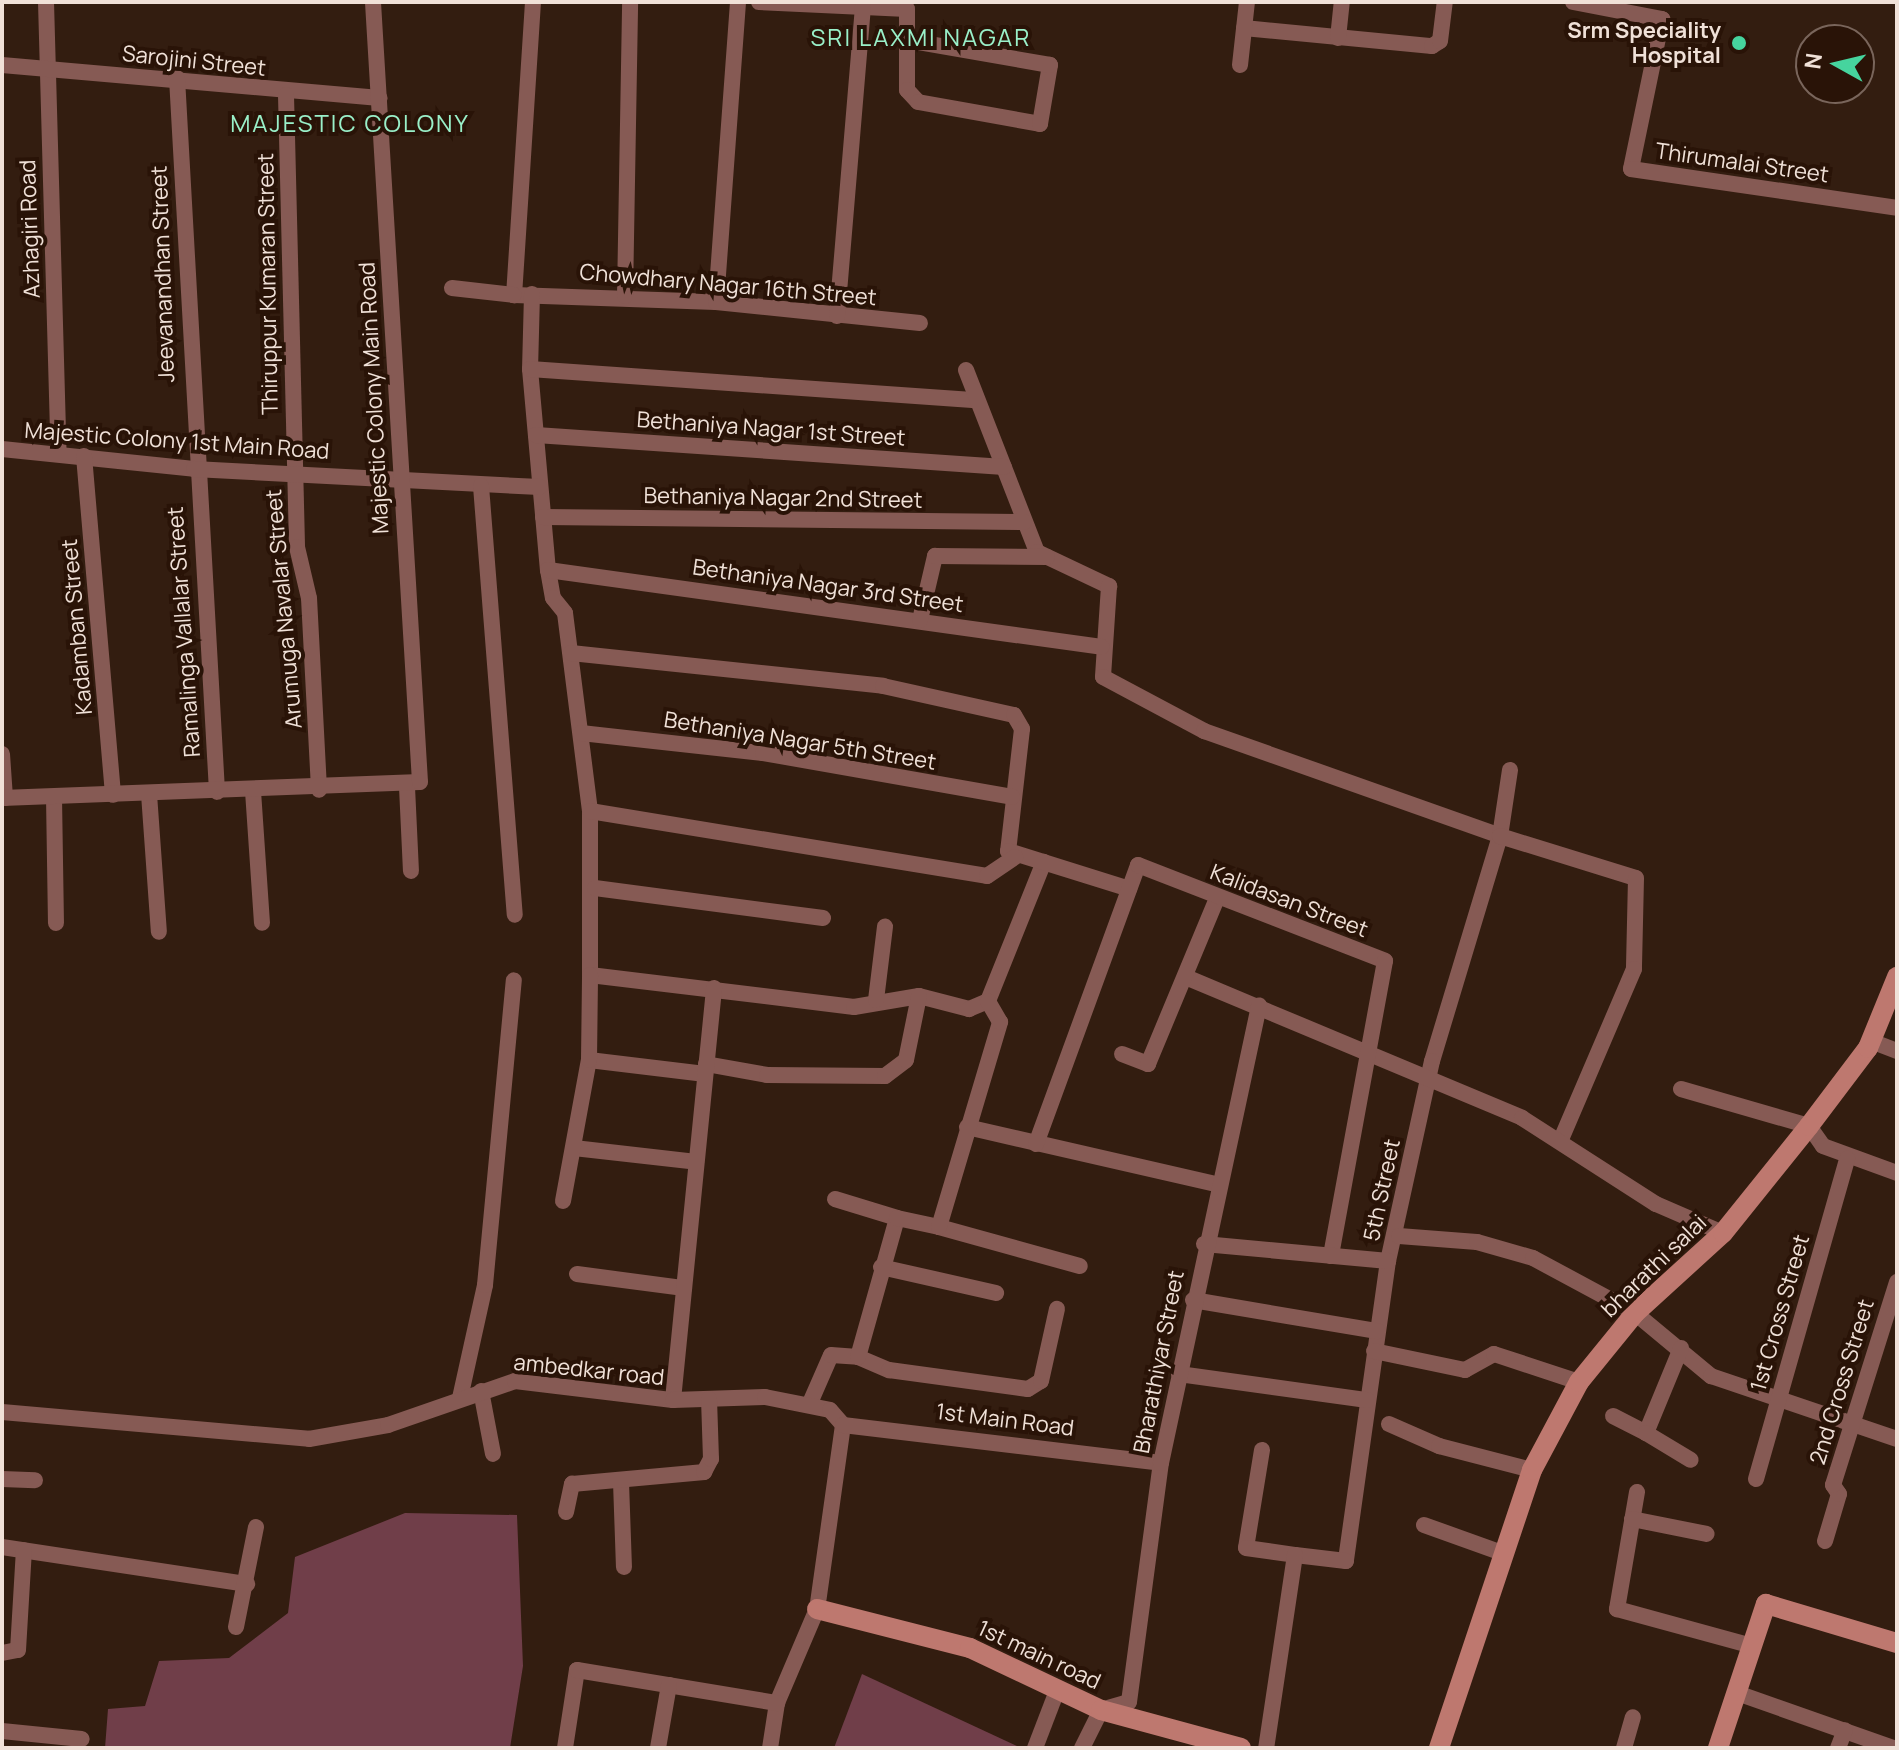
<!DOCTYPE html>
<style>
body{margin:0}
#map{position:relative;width:1899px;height:1750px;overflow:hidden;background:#331d10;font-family:Manrope,sans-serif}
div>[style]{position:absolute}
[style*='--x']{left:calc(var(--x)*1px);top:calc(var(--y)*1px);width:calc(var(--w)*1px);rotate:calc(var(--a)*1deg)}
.water>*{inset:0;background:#703e49}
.street>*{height:16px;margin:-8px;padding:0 8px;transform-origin:8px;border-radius:8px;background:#865a54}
.secondary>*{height:20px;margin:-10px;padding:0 10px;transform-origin:10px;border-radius:10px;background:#be786f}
.dots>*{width:22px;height:22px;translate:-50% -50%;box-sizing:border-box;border:4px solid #291307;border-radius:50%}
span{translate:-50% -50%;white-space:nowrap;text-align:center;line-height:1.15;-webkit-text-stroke:8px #291307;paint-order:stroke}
.poi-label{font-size:22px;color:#f0e1d8;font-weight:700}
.right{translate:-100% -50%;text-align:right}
.street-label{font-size:22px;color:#f0e1d8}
.neighbourhood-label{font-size:24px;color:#9af0c9;letter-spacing:2px}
.frame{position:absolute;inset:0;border:4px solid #f0e1d8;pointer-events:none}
.north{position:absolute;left:1795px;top:24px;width:80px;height:80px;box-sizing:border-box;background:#291307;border:2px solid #79655b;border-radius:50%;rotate:278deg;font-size:22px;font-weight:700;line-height:32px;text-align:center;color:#f0e1d8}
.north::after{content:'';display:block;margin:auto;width:28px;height:36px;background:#46d49e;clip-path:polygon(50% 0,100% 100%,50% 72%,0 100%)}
</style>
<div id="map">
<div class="water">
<div style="clip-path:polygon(405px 1513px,517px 1515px,523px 1666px,510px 1748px,105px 1748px,108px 1709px,145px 1706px,159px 1661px,229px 1658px,288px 1613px,295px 1557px)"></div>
<div style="clip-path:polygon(862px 1674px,1021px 1748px,834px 1748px)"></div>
</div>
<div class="street">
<div style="--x:46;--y:2;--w:452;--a:88.4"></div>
<div style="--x:533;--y:2;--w:294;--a:93.7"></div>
<div style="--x:514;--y:295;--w:202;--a:2"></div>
<div style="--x:716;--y:302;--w:205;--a:5.9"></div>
<div style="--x:759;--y:2;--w:148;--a:2.7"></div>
<div style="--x:907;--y:9;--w:81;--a:90"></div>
<div style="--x:907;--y:90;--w:16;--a:47"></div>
<div style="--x:918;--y:102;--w:124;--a:10.2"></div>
<div style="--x:1040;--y:124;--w:60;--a:-80.4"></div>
<div style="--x:1050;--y:65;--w:145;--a:-170.1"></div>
<div style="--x:1573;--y:2;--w:91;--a:10.8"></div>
<div style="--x:1662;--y:19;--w:153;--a:101.7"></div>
<div style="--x:1631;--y:169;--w:269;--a:8.3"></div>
<div style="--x:1244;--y:28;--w:189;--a:5.5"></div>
<div style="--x:1432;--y:46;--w:9;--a:-32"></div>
<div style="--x:1440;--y:41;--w:39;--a:-83"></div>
<div style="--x:1338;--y:38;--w:36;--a:-84"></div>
<div style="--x:2;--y:65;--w:379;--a:5"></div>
<div style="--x:1240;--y:65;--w:63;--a:-83.7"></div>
<div style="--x:177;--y:78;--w:715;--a:86.79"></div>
<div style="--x:286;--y:95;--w:452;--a:88.6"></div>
<div style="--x:297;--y:547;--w:52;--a:76.8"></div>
<div style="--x:309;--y:598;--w:192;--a:87"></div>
<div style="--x:452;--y:288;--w:62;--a:6.4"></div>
<div style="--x:532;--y:294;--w:75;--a:91.5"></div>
<div style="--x:530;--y:369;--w:202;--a:84.9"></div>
<div style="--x:548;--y:570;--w:28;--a:80"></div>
<div style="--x:553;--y:598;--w:19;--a:51"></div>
<div style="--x:565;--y:613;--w:200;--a:82.8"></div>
<div style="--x:590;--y:811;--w:164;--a:90"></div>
<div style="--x:590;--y:975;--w:266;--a:6.9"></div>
<div style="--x:854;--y:1007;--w:66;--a:-9.6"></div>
<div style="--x:919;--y:996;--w:52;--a:14.6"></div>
<div style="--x:969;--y:1009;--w:21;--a:-23"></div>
<div style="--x:988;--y:1001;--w:150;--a:-68.1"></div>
<div style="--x:625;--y:296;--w:294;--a:-89"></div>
<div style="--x:716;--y:302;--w:301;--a:-85.8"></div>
<div style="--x:837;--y:316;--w:311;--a:-85.2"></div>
<div style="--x:530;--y:369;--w:447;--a:4"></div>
<div style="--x:966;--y:370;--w:195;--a:68.7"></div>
<div style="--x:1037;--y:552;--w:80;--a:25.3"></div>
<div style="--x:1109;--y:586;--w:91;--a:93.8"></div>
<div style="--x:1103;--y:677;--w:115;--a:28.1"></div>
<div style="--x:1204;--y:731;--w:314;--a:19.5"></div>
<div style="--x:1500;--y:836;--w:235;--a:106.8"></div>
<div style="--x:1432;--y:1061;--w:205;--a:102.4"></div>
<div style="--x:1388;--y:1261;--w:303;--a:98"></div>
<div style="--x:1346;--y:1561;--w:51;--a:-173.3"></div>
<div style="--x:536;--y:435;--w:469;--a:3.9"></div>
<div style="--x:2;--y:449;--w:193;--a:5.9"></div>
<div style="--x:194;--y:469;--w:346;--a:3"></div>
<div style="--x:84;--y:456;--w:340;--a:85.1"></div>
<div style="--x:481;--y:486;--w:430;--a:85.5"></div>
<div style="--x:543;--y:517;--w:481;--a:0.6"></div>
<div style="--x:548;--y:570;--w:559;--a:7.91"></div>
<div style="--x:920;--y:620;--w:66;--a:-76.8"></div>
<div style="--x:935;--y:556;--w:112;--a:0.5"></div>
<div style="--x:571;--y:653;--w:314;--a:6"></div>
<div style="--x:883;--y:686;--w:134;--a:12.5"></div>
<div style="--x:1014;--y:715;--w:16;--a:60"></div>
<div style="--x:1022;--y:729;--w:123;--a:96.5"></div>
<div style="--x:1008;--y:851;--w:127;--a:17.4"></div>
<div style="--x:581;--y:733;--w:183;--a:6.3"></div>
<div style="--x:763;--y:753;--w:253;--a:10"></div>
<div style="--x:2;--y:754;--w:44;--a:86.1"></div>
<div style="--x:1510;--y:770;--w:67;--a:98.6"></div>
<div style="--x:1500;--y:836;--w:142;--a:17.2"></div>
<div style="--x:1636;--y:878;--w:91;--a:91.3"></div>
<div style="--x:1634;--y:969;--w:185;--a:113.2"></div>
<div style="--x:407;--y:787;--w:84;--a:87.3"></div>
<div style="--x:253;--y:791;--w:132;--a:86.1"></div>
<div style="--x:149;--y:794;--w:138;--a:85.9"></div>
<div style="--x:54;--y:797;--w:126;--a:89.1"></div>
<div style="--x:2;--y:798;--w:418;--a:-2.2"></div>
<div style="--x:420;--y:782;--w:781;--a:-93.45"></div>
<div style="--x:590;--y:811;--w:402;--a:9.3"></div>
<div style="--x:987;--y:876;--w:34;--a:-34"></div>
<div style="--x:595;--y:888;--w:230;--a:7.5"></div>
<div style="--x:1188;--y:978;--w:362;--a:22.7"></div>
<div style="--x:1522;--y:1118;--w:159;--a:32.7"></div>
<div style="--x:1656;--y:1204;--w:73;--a:23.4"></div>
<div style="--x:876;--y:1000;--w:74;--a:-83"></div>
<div style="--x:1871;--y:1041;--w:28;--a:21"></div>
<div style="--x:1122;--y:1054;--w:28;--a:21"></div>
<div style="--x:1148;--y:1064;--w:180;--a:-67.4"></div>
<div style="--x:589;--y:1060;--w:117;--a:6.9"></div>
<div style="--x:706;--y:1064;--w:62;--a:10.2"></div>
<div style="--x:767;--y:1075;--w:118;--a:0.5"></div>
<div style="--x:885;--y:1076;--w:26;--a:-37"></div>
<div style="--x:906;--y:1060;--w:65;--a:-78.5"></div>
<div style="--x:1681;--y:1089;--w:133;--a:16.1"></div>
<div style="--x:1809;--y:1126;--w:24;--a:55"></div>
<div style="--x:1823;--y:1146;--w:79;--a:20"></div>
<div style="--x:967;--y:1127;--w:254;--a:12.9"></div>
<div style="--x:1036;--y:1144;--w:297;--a:-69.9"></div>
<div style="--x:1138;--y:865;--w:265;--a:21.2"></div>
<div style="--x:1385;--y:961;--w:300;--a:100.4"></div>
<div style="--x:574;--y:1148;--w:123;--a:6.5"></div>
<div style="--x:835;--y:1199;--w:65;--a:17"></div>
<div style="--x:563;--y:1201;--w:143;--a:-79.6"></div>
<div style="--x:589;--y:1060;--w:85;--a:-89.3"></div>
<div style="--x:939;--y:1227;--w:146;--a:15.5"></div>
<div style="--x:1399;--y:1236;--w:78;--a:4.4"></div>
<div style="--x:1477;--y:1242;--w:58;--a:15.9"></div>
<div style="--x:1533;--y:1258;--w:116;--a:28.3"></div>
<div style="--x:1635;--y:1313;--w:99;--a:39.7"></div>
<div style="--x:1711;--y:1376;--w:196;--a:18.7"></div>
<div style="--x:1204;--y:1244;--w:185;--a:5.3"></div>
<div style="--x:881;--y:1267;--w:118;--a:12.7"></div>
<div style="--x:577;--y:1274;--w:108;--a:7.5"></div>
<div style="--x:1193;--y:1300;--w:187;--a:9.6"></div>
<div style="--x:1374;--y:1351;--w:93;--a:11.8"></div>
<div style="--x:1465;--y:1370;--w:33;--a:-29"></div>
<div style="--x:1494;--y:1354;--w:89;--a:18.2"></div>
<div style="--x:858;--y:1357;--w:34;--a:23"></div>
<div style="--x:889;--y:1370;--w:140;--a:7.8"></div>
<div style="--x:1028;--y:1389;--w:15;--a:-32"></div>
<div style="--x:1041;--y:1381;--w:74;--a:-77.5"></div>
<div style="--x:1179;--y:1374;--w:190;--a:7.9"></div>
<div style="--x:481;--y:1391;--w:64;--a:79.2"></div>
<div style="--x:460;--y:1398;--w:116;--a:-77.5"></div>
<div style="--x:485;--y:1285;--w:306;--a:-84.6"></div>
<div style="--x:673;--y:1400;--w:414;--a:-84.3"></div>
<div style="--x:810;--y:1403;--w:52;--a:-66.4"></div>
<div style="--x:831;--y:1355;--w:27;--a:4"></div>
<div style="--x:858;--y:1357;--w:144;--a:-74.3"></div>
<div style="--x:897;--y:1218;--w:43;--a:12.1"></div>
<div style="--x:939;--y:1227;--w:214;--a:-73.4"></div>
<div style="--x:1000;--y:1022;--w:24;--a:-120"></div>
<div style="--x:2;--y:1412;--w:308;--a:5"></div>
<div style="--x:309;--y:1439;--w:80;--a:-10"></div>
<div style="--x:388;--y:1425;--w:134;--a:-19.1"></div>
<div style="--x:515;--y:1381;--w:159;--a:6.9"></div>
<div style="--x:673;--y:1400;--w:92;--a:-1.9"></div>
<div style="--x:765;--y:1397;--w:66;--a:11.3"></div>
<div style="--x:830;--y:1410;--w:20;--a:49"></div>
<div style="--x:843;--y:1425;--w:186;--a:98"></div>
<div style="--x:817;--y:1609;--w:102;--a:113.1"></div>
<div style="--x:777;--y:1703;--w:46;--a:98.8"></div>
<div style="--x:1613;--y:1416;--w:37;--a:27"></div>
<div style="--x:1646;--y:1433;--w:92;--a:-67.6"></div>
<div style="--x:1389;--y:1424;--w:55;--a:23.7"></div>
<div style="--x:1439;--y:1446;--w:96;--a:14.5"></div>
<div style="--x:843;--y:1425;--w:320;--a:6.8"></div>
<div style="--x:1646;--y:1433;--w:52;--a:31"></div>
<div style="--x:1262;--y:1450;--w:99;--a:99.3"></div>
<div style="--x:1246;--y:1548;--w:49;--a:8.1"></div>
<div style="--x:1295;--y:1555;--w:195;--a:98.5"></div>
<div style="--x:2;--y:1479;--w:33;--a:2"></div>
<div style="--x:1756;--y:1479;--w:333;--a:-74.1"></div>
<div style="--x:621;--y:1482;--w:85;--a:88"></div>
<div style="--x:1637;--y:1492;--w:119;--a:99.7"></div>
<div style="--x:1617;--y:1609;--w:137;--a:15.3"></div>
<div style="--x:566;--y:1512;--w:29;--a:-78"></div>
<div style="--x:572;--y:1484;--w:133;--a:-5.2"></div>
<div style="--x:704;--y:1472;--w:15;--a:-62"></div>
<div style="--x:711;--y:1459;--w:60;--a:-91.9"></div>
<div style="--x:1632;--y:1519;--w:76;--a:11.3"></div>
<div style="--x:1424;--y:1525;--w:83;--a:19.7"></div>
<div style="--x:1825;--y:1541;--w:49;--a:-73.4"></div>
<div style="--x:1839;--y:1494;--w:11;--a:-124"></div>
<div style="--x:1833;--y:1485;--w:213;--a:-72.5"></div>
<div style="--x:2;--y:1547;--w:248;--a:8.6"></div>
<div style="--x:236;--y:1627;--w:102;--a:-78.7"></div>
<div style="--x:2;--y:1653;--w:16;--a:-11"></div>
<div style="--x:18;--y:1650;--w:100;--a:-86.6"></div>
<div style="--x:1737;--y:1693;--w:165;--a:19.4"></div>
<div style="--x:2;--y:1731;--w:80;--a:5.7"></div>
<div style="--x:565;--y:1748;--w:79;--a:-81.3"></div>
<div style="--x:577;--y:1670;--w:203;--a:9.4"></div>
<div style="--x:658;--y:1748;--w:64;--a:-80.1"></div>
<div style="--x:1035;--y:1748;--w:64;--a:-69"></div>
<div style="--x:1082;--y:1748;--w:42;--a:-63.4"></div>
<div style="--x:1101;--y:1710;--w:29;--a:-16"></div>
<div style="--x:1129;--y:1702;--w:241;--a:-82.4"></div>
<div style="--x:1161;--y:1463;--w:468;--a:-77.9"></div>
<div style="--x:1624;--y:1748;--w:32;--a:-74"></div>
<div style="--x:1838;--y:1748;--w:19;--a:-69"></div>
</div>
<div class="secondary">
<div style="--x:817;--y:1609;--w:158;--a:14.3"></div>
<div style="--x:970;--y:1648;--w:145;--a:25.3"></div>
<div style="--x:1101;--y:1710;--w:145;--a:15.2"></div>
<div style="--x:1439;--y:1748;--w:293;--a:-71.5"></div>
<div style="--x:1532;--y:1470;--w:100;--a:-61.9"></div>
<div style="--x:1579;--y:1382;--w:89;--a:-50.9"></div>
<div style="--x:1635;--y:1313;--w:119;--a:-42.3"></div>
<div style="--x:1723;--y:1233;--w:137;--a:-51.2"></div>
<div style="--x:1809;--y:1126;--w:98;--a:-52.9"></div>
<div style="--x:1868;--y:1048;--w:77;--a:-67.8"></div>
<div style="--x:1718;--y:1748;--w:152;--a:-71.6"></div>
<div style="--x:1766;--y:1604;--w:137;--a:16.6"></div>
</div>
<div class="dots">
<div style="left:1739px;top:43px;background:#46d49e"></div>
</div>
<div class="poi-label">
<span class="right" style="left:1721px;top:43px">Srm Speciality<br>Hospital</span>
</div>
<div class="street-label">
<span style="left:194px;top:61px;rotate:6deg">Sarojini Street</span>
<span style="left:1742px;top:163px;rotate:8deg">Thirumalai Street</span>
<span style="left:30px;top:229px;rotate:-92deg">Azhagiri Road</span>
<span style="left:163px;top:274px;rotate:-92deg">Jeevanandhan Street</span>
<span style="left:268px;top:284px;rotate:-91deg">Thiruppur Kumaran Street</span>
<span style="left:728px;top:285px;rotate:5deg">Chowdhary Nagar 16th Street</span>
<span style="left:374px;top:398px;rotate:-93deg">Majestic Colony Main Road</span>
<span style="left:771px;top:429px;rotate:4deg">Bethaniya Nagar 1st Street</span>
<span style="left:177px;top:441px;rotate:4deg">Majestic Colony 1st Main Road</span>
<span style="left:783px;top:498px;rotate:1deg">Bethaniya Nagar 2nd Street</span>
<span style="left:828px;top:586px;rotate:8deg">Bethaniya Nagar 3rd Street</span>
<span style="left:284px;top:609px;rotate:-95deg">Arumuga Navalar Street</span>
<span style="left:77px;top:627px;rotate:-95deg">Kadamban Street</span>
<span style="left:184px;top:632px;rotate:-94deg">Ramalinga Vallalar Street</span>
<span style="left:800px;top:741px;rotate:9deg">Bethaniya Nagar 5th Street</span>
<span style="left:1289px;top:901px;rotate:21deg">Kalidasan Street</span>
<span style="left:1382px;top:1190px;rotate:-78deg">5th Street</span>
<span style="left:1654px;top:1266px;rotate:-44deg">bharathi salai</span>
<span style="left:1780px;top:1313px;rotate:-74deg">1st Cross Street</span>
<span style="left:1159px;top:1362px;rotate:-79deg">Bharathiyar Street</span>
<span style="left:589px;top:1370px;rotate:6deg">ambedkar road</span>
<span style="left:1842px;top:1382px;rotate:-73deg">2nd Cross Street</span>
<span style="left:1005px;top:1420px;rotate:7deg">1st Main Road</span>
<span style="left:1039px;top:1655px;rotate:25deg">1st main road</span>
</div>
<div class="neighbourhood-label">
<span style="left:921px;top:37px">SRI LAXMI NAGAR</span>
<span style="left:350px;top:123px">MAJESTIC COLONY</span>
</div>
<div class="frame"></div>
<div class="north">N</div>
</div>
